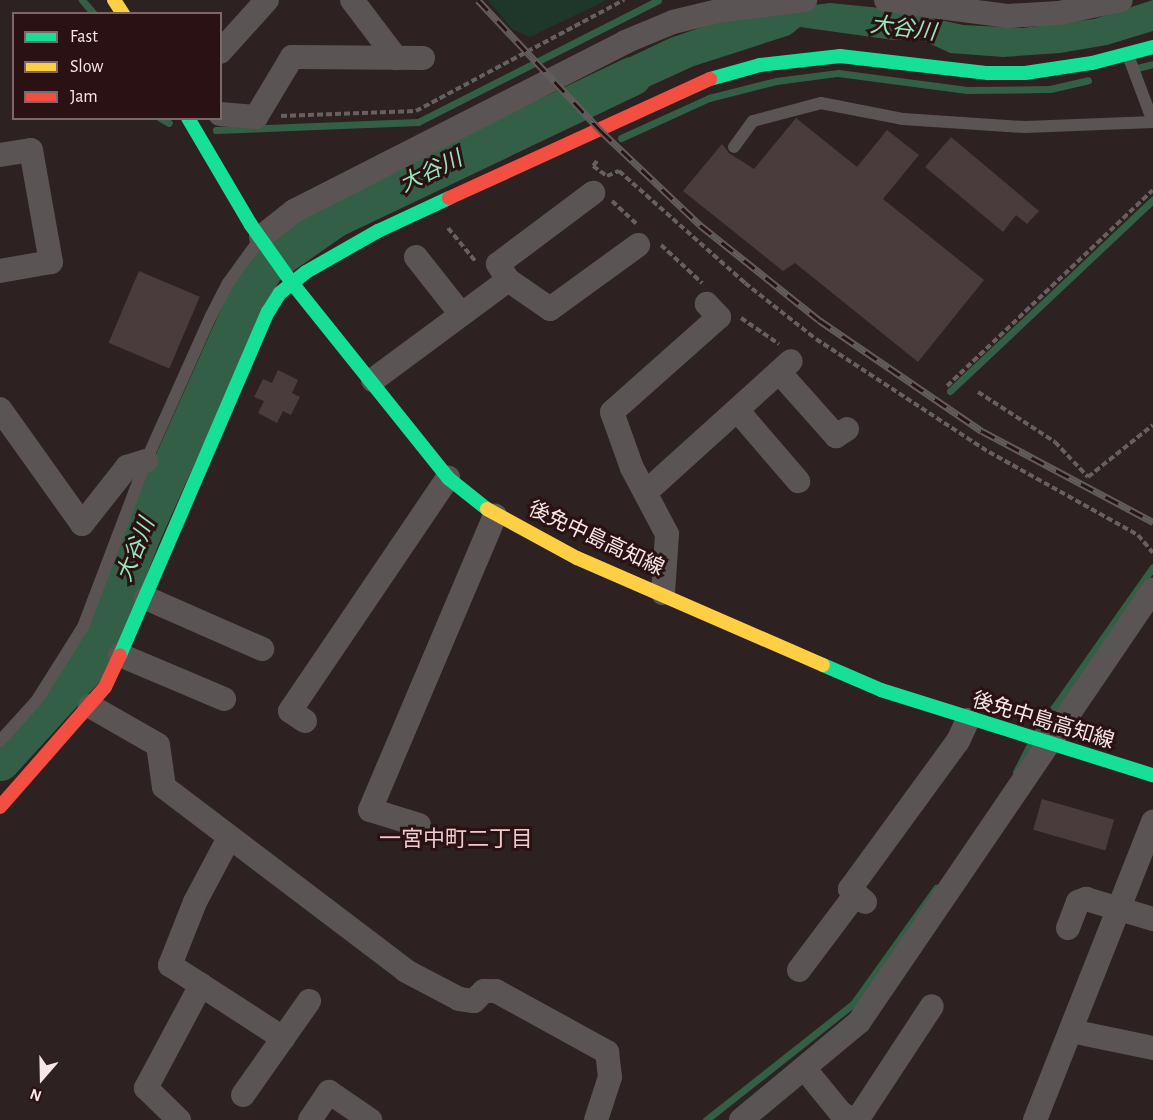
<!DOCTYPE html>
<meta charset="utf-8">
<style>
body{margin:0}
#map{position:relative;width:1153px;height:1120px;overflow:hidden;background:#2e2122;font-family:"Alegreya Sans","Noto Sans JP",sans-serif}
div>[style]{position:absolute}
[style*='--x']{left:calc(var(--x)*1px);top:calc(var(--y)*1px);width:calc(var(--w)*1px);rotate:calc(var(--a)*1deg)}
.green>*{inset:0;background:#1e372a}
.water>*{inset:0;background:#335f47}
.stream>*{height:7px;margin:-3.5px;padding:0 3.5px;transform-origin:3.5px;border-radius:3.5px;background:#335f47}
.river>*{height:39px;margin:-19.5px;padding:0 19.5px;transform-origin:19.5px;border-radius:19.5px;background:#335f47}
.building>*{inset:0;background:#4a3b3c;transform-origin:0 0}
.path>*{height:4px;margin-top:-2px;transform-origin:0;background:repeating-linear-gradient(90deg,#666060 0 6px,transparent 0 9px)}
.lane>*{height:12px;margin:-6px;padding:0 6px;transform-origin:6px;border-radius:6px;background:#5a5454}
.street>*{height:24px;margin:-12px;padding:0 12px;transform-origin:12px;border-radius:12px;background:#5a5454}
.fast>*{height:14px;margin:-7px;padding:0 7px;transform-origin:7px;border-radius:7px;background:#16e098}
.slow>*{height:14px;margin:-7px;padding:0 7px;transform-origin:7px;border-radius:7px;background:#ffcf43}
.jam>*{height:14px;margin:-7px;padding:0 7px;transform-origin:7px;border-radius:7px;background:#f24e42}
.rail>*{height:7px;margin-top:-3.5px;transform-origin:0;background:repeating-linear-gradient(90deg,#2a1214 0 14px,#635c5c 0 28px);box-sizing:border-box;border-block:2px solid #635c5c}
span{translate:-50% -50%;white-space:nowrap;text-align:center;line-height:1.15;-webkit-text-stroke:6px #2a1214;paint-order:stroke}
.street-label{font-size:21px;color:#f9e7e7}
.water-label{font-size:22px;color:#98e7ba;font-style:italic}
.neighbourhood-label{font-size:22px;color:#edcacb}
.legend{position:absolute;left:12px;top:12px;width:210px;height:108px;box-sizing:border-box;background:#2a1214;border:2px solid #7d6768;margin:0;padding:8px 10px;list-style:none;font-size:18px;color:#f9e7e7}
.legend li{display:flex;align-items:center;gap:12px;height:30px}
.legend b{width:30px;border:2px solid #7d6768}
.north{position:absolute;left:12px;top:1048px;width:60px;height:60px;-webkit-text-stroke:4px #2a1214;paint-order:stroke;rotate:200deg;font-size:16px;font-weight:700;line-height:24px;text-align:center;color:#f9e7e7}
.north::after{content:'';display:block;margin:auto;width:21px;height:27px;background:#f9e7e7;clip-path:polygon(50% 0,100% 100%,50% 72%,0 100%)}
</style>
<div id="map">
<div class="green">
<div style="clip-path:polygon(488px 0,607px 0,530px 37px,512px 29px)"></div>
</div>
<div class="water">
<div style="clip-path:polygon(1153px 0,1153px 31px,1107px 45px,1060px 53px,1003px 57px,950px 53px,918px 38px,893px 40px,800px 27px,790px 35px,694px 66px,595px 111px,571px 85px,670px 38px,740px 14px,830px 3px,891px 9px,963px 25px,1022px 28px,1094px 19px)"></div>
</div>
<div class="stream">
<div style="--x:82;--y:0;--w:18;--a:49"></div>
<div style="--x:1137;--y:68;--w:16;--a:-14"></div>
<div style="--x:160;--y:118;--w:10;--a:29"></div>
<div style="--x:216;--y:130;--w:202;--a:-2.3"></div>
<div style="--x:418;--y:122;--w:269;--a:-26.9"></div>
<div style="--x:621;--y:138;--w:97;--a:-24.4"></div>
<div style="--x:709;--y:98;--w:69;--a:-14.2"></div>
<div style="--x:776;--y:81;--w:63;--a:-7.4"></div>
<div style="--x:838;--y:73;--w:130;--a:7.5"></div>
<div style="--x:967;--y:90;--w:83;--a:-0.7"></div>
<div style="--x:1050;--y:89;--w:39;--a:-13"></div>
<div style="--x:950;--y:391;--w:279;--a:-43.3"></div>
<div style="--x:1038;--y:730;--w:199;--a:-54.8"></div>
<div style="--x:1016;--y:772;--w:30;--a:-63"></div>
<div style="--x:706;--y:1120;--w:187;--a:-38.3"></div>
<div style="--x:853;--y:1004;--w:143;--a:-54.4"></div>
</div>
<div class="river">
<div style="--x:0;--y:761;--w:123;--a:-47.6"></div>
<div style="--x:83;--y:670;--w:31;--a:-59"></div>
<div style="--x:99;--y:643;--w:117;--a:-68.9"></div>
<div style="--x:141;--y:534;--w:262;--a:-65.9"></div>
<div style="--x:248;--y:295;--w:34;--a:-60"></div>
<div style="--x:265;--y:266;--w:84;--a:-34.8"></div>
<div style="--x:334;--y:218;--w:330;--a:-25.5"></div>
</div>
<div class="building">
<div style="clip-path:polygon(796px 118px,857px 167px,887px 130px,919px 155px,883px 199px,984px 280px,918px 362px,795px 263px,783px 271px,683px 191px,722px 144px,729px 153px,754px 169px)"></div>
<div style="clip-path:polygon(951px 137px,1039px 211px,1027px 224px,1016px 215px,1003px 232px,925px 167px)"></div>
<div style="left:139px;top:271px;width:66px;height:78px;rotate:23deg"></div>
<div style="clip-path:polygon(278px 370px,298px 380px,292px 393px,300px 397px,291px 415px,283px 411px,277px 423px,258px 413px,264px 401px,254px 397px,263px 379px,272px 383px)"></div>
<div style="left:1042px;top:799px;width:75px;height:32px;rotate:16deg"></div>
</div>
<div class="path">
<div style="--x:281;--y:116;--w:135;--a:-2.1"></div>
<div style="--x:416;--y:111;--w:236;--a:-28.1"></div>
<div style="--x:597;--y:161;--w:6;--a:129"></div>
<div style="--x:593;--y:166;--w:17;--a:36"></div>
<div style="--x:607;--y:176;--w:13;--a:-23"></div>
<div style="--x:619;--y:171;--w:169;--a:41.6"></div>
<div style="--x:745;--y:283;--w:90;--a:38.3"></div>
<div style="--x:816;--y:339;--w:207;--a:33.2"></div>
<div style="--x:989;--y:452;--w:171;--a:29.1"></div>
<div style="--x:1138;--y:535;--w:23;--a:50"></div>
<div style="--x:612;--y:201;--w:34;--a:43"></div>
<div style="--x:448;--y:228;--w:44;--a:50.5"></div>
<div style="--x:661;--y:245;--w:56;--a:42.8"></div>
<div style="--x:741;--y:318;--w:46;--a:34.4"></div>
<div style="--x:947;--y:386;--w:284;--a:-43.6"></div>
<div style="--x:978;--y:392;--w:92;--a:33"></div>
<div style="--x:1055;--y:442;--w:48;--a:46.7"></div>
<div style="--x:1088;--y:477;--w:83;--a:-38.7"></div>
</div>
<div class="lane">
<div style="--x:734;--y:147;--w:32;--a:-54"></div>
<div style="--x:753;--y:121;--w:70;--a:-14.8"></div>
<div style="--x:821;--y:103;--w:84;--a:11"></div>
<div style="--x:903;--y:119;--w:122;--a:3.8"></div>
<div style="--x:1025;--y:127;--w:128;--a:-2.2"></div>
<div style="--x:1153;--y:122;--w:72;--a:-110.5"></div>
<div style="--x:0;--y:741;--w:55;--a:-47.9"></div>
<div style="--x:37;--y:700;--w:86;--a:-57.8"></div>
<div style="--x:83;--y:627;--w:178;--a:-69.2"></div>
<div style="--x:146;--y:461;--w:159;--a:-65.9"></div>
<div style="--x:211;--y:316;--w:37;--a:-63"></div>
<div style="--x:228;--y:283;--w:53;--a:-54.2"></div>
</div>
<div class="street">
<div style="--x:352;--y:0;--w:73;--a:52.8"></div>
<div style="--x:886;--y:0;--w:122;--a:7.5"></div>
<div style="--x:1007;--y:16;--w:52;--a:-3.3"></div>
<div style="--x:1059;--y:13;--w:63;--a:-11.8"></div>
<div style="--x:220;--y:52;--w:70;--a:-47.9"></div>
<div style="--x:220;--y:114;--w:36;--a:5"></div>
<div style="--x:256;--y:117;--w:70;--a:-59"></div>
<div style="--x:292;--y:57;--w:131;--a:0.4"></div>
<div style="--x:0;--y:155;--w:31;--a:-9"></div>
<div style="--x:31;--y:150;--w:114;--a:79.9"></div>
<div style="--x:51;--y:262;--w:52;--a:170"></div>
<div style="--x:261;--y:237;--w:42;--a:-38.2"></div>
<div style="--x:294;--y:211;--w:372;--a:-27"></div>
<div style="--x:625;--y:42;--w:52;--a:-22.6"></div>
<div style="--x:673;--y:22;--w:46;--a:-13.7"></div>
<div style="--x:718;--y:11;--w:88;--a:-7.2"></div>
<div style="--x:416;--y:257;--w:71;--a:51.8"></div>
<div style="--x:508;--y:280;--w:19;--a:-122"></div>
<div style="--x:498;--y:264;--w:119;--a:-36.8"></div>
<div style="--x:779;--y:372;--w:86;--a:48.3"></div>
<div style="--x:836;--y:436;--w:13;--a:-32"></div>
<div style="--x:373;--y:380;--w:168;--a:-36.5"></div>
<div style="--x:508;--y:280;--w:51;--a:34.6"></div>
<div style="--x:550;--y:309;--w:109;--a:-36"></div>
<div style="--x:0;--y:409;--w:141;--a:54.5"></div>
<div style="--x:82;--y:524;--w:73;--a:-51.7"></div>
<div style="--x:127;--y:467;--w:20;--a:-18"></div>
<div style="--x:737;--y:410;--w:94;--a:49.3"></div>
<div style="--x:646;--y:492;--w:195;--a:-42.1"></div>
<div style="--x:663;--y:593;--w:59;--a:-86.1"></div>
<div style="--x:667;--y:534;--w:75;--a:-117.9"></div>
<div style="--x:632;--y:468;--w:59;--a:-109.7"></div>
<div style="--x:612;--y:412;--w:143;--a:-41.6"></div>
<div style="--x:719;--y:317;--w:18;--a:-133"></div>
<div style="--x:146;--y:598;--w:127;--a:23.7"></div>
<div style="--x:120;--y:655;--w:113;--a:22.9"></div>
<div style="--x:90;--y:706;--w:78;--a:29.8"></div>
<div style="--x:158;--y:745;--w:42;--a:81.9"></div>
<div style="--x:164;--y:787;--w:304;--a:37.2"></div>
<div style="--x:406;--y:971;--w:60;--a:27.8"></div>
<div style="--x:459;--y:999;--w:15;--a:8"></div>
<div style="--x:474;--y:1001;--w:14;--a:-45"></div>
<div style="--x:484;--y:991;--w:12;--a:0"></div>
<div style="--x:496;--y:991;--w:127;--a:28.8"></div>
<div style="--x:607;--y:1052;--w:25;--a:83"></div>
<div style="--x:610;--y:1077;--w:45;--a:108"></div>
<div style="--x:305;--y:721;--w:18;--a:-146"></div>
<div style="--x:290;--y:711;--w:282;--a:-55.9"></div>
<div style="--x:419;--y:825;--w:51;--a:-163"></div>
<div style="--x:370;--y:810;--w:320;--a:-67"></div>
<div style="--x:229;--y:838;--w:72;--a:118"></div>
<div style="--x:195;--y:902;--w:68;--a:111.6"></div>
<div style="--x:170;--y:965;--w:135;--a:32.9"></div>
<div style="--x:865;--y:902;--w:20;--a:-139"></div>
<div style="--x:850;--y:889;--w:183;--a:-53.9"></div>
<div style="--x:958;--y:741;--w:23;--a:-65"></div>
<div style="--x:1068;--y:928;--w:28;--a:-69"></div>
<div style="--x:1078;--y:902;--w:9;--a:-21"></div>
<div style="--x:1086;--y:899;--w:70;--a:16.6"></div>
<div style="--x:799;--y:970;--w:95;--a:-53.1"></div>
<div style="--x:1071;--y:1031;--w:84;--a:11.7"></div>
<div style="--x:804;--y:1068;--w:57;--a:50.7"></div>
<div style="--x:840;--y:1112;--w:14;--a:34"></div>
<div style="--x:243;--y:1095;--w:115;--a:-54.9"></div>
<div style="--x:179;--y:1120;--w:46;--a:-135.9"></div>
<div style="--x:146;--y:1088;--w:117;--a:-61.9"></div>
<div style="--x:310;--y:1120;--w:34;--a:-56"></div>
<div style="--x:329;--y:1092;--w:50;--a:34.3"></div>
<div style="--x:741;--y:1120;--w:153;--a:-39.7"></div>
<div style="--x:859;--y:1022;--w:523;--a:-55.76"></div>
<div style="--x:857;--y:1120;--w:136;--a:-56.7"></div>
<div style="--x:1035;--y:1120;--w:321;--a:-68.4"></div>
</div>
<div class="fast">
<div style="--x:710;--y:79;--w:52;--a:-15.6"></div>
<div style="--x:760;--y:65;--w:81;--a:-6.4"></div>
<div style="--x:840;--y:56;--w:149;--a:6.6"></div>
<div style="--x:988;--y:73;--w:37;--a:0"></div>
<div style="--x:1025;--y:73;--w:68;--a:-8.5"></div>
<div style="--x:1092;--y:63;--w:63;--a:-14.7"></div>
<div style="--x:188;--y:118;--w:124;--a:59.5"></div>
<div style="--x:251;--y:225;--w:71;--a:54.7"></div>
<div style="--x:292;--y:283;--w:250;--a:51.3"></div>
<div style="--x:448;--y:478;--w:50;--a:38.5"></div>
<div style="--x:120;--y:655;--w:374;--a:-66.7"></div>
<div style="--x:268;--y:312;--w:22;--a:-58"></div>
<div style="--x:280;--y:293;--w:33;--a:-39"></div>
<div style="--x:306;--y:272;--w:83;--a:-29.7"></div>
<div style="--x:378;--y:231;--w:78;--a:-24.9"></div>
<div style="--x:823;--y:665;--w:63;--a:23.3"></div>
<div style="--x:881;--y:690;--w:285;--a:17.4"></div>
</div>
<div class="slow">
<div style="--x:114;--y:0;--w:17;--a:57"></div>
<div style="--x:487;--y:509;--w:102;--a:28.6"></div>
<div style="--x:577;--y:558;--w:268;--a:23.5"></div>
</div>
<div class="jam">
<div style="--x:449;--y:198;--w:287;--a:-24.5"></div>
<div style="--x:0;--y:807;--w:159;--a:-48.8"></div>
<div style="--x:105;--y:687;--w:35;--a:-65"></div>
</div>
<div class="rail">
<div style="--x:478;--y:0;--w:180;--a:46.8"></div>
<div style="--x:601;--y:131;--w:137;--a:43.5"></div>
<div style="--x:700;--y:225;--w:152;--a:38.6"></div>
<div style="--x:819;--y:320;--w:197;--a:34.3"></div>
<div style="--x:982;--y:431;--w:194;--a:28"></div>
</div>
<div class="street-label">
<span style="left:596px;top:539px;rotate:25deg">後免中島高知線</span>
<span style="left:1043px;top:721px;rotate:17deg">後免中島高知線</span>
</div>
<div class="water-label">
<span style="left:903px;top:29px;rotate:7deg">大谷川</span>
<span style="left:431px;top:172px;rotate:-26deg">大谷川</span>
<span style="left:136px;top:550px;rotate:-68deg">大谷川</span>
</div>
<div class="neighbourhood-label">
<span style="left:456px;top:840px">一宮中町二丁目</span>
</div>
<ul class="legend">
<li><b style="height:8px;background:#16e098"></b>Fast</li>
<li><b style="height:8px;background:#ffcf43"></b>Slow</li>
<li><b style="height:8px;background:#f24e42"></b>Jam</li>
</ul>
<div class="north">N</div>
</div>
